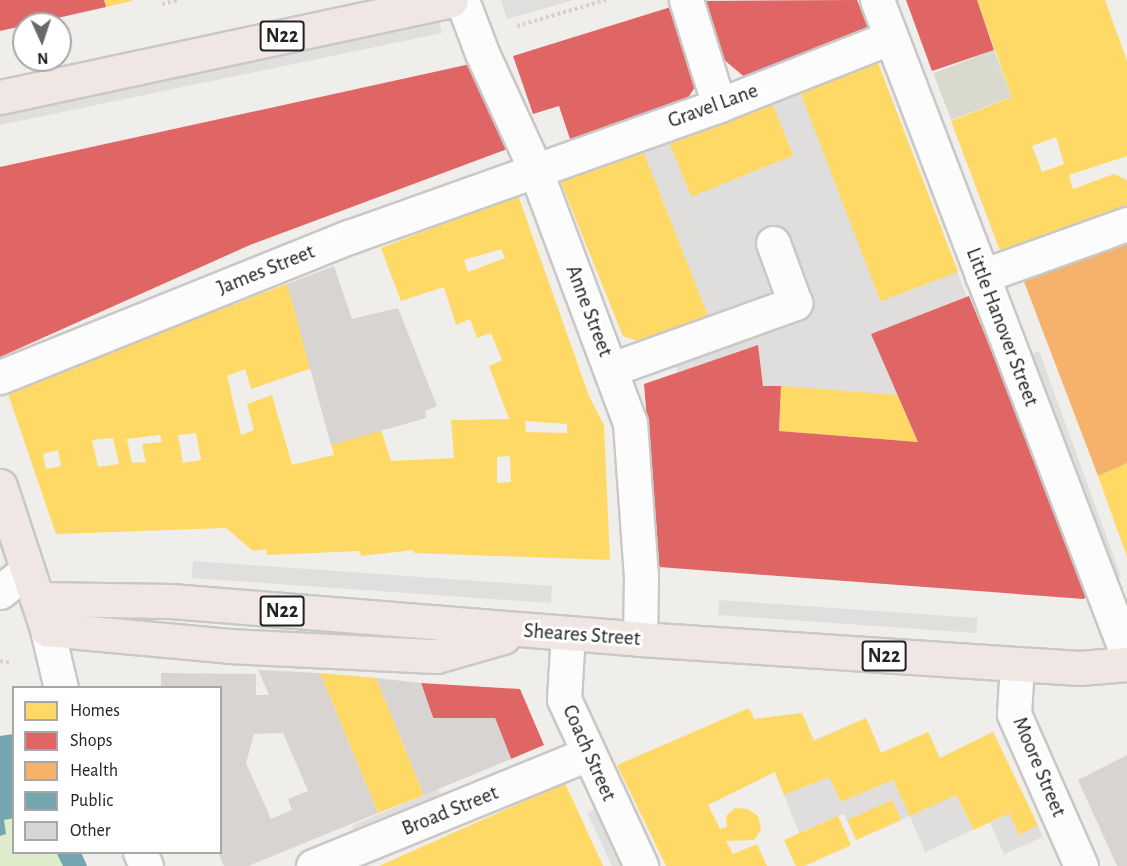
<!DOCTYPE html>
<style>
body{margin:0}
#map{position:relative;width:1127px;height:866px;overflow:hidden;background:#f0eeeb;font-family:"Alegreya Sans",sans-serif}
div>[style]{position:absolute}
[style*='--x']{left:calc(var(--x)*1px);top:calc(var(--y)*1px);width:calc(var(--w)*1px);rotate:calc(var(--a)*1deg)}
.residential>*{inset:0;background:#dfdedc}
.construction>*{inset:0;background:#d9d9cd;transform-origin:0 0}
.grass>*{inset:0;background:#ddeccb}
.parking>*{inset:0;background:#e0dfde;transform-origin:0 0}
.homes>*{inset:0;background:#ffd966;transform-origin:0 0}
.shops>*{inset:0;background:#e06666}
.health>*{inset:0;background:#f6b26b}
.public>*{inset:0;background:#76a5af}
.building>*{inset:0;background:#d7d4d2}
.path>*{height:4px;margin-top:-2px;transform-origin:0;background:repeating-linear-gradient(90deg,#dccecd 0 3px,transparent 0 6px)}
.roads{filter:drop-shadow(2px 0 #c9c8c7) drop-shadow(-2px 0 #c9c8c7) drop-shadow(0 2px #c9c8c7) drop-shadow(0 -2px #c9c8c7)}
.minor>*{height:33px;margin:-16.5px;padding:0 16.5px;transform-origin:16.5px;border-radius:16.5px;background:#fdfcfc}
.tertiary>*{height:33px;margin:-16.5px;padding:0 16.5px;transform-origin:16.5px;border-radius:16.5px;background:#fdfcfc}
.trunk>*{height:33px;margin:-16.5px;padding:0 16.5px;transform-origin:16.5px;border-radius:16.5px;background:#f0e6e4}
span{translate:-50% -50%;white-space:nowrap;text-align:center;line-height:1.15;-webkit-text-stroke:6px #fff;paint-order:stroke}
.shield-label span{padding:2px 4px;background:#fff;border:2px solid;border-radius:4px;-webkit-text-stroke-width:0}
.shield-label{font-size:20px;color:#222;font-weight:700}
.street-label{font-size:21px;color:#222}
.legend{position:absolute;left:12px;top:686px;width:210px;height:168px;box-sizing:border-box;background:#fff;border:2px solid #a7a7a7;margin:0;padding:8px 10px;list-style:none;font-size:18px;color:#222}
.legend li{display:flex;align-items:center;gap:12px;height:30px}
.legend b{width:30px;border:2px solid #a7a7a7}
.north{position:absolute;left:12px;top:12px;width:60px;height:60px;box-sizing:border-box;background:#fff;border:2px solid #a7a7a7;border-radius:50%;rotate:177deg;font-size:16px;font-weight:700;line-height:24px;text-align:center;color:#222}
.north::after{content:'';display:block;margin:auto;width:21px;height:27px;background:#6a6968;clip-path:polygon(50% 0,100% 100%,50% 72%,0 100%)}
</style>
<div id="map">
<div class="residential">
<div style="clip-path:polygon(876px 58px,967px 297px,871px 334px,918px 442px,780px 386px,763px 386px,758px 345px,678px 372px,670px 350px,623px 336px,560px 180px)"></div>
<div style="clip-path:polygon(802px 713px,814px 740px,866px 718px,881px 753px,928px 732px,940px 758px,993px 732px,1043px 837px,1004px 854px,990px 822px,925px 852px,910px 816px,856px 840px,844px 814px,799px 833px,754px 719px)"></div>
</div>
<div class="construction">
<div style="left:994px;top:50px;width:50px;height:65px;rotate:69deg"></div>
</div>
<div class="grass">
<div style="clip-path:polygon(13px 818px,14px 852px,56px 853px,63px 866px,0 866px,0 836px,6px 834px,4px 820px)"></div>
</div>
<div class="parking">
<div style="clip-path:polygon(501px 0,574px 0,507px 19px)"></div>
<div style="clip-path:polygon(437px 13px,442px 33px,0 125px,0 107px)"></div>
<div style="left:1039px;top:351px;width:240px;height:14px;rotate:70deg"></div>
<div style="left:193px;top:561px;width:360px;height:17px;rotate:4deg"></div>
<div style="left:719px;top:600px;width:259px;height:15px;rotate:4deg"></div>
<div style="left:438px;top:789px;width:15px;height:94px;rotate:67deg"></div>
<div style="left:600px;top:807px;width:65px;height:14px;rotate:65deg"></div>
</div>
<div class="homes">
<div style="clip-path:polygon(104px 0,132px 0,132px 1px,106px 7px)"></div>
<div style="clip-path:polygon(evenodd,977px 0,1105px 0,1127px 61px,1127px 156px,1069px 175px,1073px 189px,1114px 174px,1127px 180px,1127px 211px,1002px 256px,951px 121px,1012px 97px,977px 0,1056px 137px,1064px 164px,1042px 172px,1032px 146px,1056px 137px)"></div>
<div style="left:876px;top:58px;width:229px;height:83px;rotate:69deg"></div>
<div style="left:770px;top:98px;width:62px;height:110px;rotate:68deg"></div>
<div style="clip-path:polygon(642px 148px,708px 316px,641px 342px,623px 336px,560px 180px)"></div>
<div style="clip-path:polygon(evenodd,518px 195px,589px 396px,604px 425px,610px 560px,414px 553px,413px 550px,361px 556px,360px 551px,267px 555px,266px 549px,253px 551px,226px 528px,56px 534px,7px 391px,287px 284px,312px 368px,251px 389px,245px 369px,227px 376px,241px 435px,254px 430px,247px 404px,272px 395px,292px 465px,334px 455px,331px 445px,381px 430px,391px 461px,454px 458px,451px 420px,509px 419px,489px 366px,502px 360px,491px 333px,477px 338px,470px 319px,456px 325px,444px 287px,401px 301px,381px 248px,518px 195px,501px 249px,505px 258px,468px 272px,464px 260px,501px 249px,518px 195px,525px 421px,567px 424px,567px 433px,526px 432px,525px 421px,518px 195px,196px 433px,201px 460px,183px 463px,178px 435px,196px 433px,518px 195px,160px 435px,162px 442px,142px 444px,146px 462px,132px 463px,127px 439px,160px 435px,518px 195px,113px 438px,119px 464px,98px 467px,92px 440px,113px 438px,518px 195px,58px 450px,61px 466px,46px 469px,43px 454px,58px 450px,518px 195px,510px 456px,511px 482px,497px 483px,497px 457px,510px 456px)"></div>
<div style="clip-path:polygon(781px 386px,897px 395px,918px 442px,779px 431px)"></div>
<div style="clip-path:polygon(1127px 463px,1127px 557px,1098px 476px)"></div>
<div style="clip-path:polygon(320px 673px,376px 678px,424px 795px,378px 813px)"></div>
<div style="clip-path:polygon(749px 708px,754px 719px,802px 713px,814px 741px,866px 718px,881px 753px,928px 732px,940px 758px,993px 732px,1038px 825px,1019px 835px,1009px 813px,974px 830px,956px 795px,910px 816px,893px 780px,841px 802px,829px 777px,784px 795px,775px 772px,708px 805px,720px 829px,727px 827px,726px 816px,735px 808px,748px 809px,758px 816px,761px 830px,754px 840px,726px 841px,733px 854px,757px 844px,767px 866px,666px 866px,617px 765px)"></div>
<div style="clip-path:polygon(565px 783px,603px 866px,379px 866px)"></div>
<div style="left:892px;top:800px;width:22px;height:49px;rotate:66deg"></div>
<div style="left:838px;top:816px;width:32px;height:59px;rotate:66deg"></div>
</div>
<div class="shops">
<div style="clip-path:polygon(0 0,104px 0,106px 7px,0 31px)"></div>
<div style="clip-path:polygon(857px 0,870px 31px,747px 79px,723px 59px,699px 1px)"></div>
<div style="clip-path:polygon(906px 0,977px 0,994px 50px,932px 71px)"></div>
<div style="clip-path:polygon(674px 6px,697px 84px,684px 104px,572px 145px,559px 106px,533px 114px,513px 56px)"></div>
<div style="clip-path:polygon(475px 63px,510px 148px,250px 245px,0 357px,0 167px)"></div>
<div style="clip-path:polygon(969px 296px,1090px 591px,1084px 599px,659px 567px,644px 384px,758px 345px,763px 386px,781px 386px,779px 431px,918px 442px,871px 334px)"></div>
<div style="clip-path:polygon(421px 683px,520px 689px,544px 745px,511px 759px,495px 718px,433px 718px)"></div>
</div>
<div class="health">
<div style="clip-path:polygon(1127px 241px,1127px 463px,1098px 476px,1023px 279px)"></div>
</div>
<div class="public">
<div style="clip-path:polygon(14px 734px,14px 818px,4px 820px,6px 834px,0 836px,0 736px)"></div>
<div style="clip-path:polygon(56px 852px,81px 852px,87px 866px,63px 866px)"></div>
</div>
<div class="building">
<div style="clip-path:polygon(334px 266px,352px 319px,398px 308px,437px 406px,425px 411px,426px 418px,331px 445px,287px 284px)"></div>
<div style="clip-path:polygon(evenodd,258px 670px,320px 673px,378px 813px,248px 866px,224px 866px,218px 852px,220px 688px,161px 688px,161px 673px,256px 674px,256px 695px,269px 695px,258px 670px,283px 733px,308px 791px,288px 799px,292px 810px,271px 819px,246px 763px,254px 734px,283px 733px)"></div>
<div style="clip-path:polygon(376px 678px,421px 683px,433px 718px,495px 718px,511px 759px,424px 795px)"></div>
<div style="clip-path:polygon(1127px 755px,1127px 866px,1117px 866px,1078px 780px)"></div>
</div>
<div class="path">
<div style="--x:162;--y:4;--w:16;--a:-14"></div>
<div style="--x:517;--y:26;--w:93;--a:-16.3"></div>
<div style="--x:0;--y:661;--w:11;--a:10"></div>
</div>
<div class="roads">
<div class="minor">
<div style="--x:462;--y:0;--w:57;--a:69.3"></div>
<div style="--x:482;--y:53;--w:128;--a:65.4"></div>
<div style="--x:535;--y:169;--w:271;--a:69.5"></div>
<div style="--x:630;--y:423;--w:153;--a:85.9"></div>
<div style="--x:641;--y:576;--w:63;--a:90.9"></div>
<div style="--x:686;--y:0;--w:110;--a:72.6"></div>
<div style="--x:877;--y:0;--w:700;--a:69.08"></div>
<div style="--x:982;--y:276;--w:154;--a:-19.7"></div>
<div style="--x:612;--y:369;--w:195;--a:-19.8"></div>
<div style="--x:795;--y:303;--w:64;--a:-110.1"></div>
<div style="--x:0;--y:377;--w:376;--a:-21.9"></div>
<div style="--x:349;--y:237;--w:393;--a:-19.6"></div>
<div style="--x:719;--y:105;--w:183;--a:-21.5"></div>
<div style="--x:568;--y:633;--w:66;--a:93.5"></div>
<div style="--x:564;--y:699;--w:184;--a:65.2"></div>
<div style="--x:1017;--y:664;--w:50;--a:93.4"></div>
<div style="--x:1014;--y:714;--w:166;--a:66.2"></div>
<div style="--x:313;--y:866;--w:296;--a:-22.2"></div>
</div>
<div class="tertiary">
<div style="--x:0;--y:592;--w:35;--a:-39"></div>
<div style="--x:47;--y:629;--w:61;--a:76.7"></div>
<div style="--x:140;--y:852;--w:15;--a:67"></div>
</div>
<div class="trunk">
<div style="--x:0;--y:97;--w:461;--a:-12.1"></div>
<div style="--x:0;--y:486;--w:151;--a:71.8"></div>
<div style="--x:47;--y:629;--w:183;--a:5.3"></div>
<div style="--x:229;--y:646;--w:207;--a:2.8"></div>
<div style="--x:436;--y:656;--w:70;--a:-15.8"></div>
<div style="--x:37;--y:599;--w:134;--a:0.9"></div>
<div style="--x:171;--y:601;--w:471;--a:4.6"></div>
<div style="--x:640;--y:639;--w:378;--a:3.8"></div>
<div style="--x:1017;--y:664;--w:63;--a:3.6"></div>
<div style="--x:1080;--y:668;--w:47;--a:-4.9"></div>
</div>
</div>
<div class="shield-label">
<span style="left:282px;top:36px">N22</span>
<span style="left:282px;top:611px">N22</span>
<span style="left:884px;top:656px">N22</span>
</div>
<div class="street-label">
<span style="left:713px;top:106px;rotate:-20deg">Gravel Lane</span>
<span style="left:266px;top:270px;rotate:-22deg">James Street</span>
<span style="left:589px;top:311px;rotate:69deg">Anne Street</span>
<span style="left:1002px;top:327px;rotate:69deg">Little Hanover Street</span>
<span style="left:582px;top:635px;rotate:4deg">Sheares Street</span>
<span style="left:589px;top:753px;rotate:66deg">Coach Street</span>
<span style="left:1039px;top:767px;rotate:67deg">Moore Street</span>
<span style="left:450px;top:811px;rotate:-22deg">Broad Street</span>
</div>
<ul class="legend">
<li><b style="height:16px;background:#ffd966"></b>Homes</li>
<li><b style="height:16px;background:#e06666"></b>Shops</li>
<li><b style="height:16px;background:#f6b26b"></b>Health</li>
<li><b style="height:16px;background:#76a5af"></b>Public</li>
<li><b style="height:16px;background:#d7d4d2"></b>Other</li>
</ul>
<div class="north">N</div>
</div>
